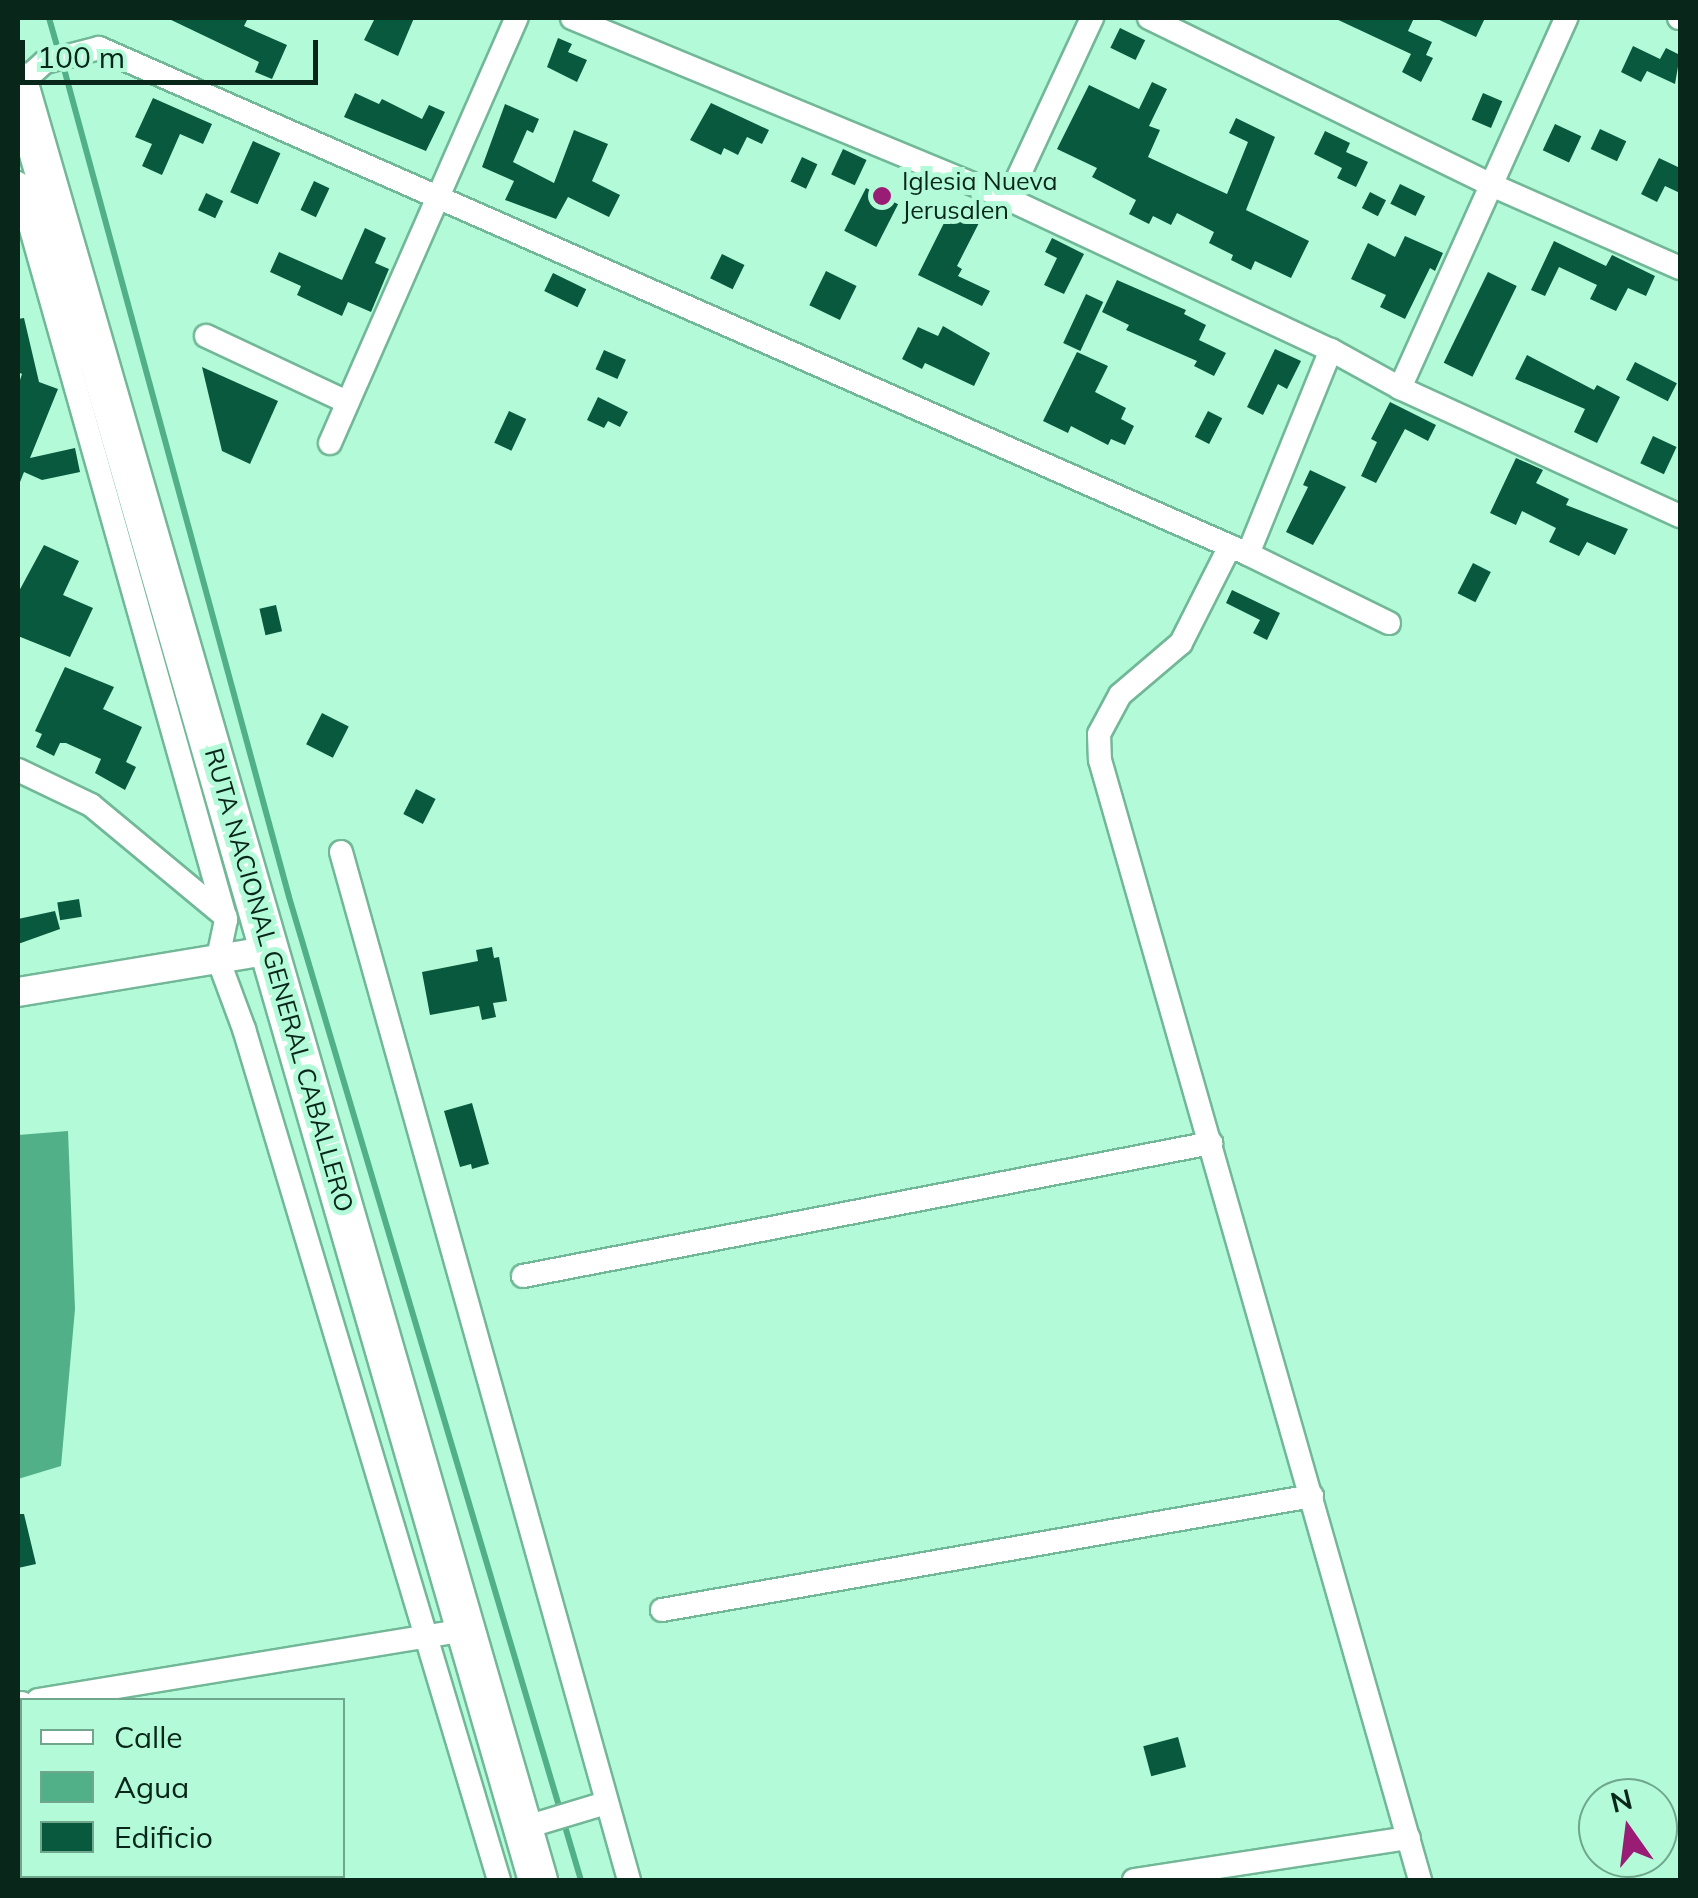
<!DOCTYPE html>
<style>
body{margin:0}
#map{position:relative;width:1698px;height:1898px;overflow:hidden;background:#b3fbd8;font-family:Mulish,sans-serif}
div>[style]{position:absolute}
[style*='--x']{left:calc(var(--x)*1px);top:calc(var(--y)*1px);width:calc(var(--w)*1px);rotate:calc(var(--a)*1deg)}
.water>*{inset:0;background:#52b088}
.stream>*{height:6px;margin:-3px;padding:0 3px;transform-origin:3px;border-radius:3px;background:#52b088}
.building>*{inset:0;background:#08593e;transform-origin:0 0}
.roads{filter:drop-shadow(2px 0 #72b797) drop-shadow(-2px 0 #72b797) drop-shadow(0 2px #72b797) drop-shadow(0 -2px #72b797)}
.minor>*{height:22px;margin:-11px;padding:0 11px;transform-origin:11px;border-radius:11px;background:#fff}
.tertiary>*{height:28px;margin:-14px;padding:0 14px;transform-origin:14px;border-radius:14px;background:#fff}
.trunk>*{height:38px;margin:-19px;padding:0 19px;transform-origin:19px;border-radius:19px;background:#fff}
.dots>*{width:28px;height:28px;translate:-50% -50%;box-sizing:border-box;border:5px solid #b3fbd8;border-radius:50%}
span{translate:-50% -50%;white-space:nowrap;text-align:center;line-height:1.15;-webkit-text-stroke:10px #b3fbd8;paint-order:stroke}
.poi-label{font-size:25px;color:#08261a}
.left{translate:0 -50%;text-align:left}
.street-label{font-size:25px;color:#08261a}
.frame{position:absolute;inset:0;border:20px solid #08261a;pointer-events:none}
.legend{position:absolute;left:20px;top:1698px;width:325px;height:180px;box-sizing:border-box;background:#b3fbd8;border:2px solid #6fa68c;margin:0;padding:12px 18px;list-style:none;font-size:30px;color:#08261a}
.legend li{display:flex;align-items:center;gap:20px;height:50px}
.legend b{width:50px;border:2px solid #6fa68c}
.north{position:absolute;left:1578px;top:1778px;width:100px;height:100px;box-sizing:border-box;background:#b3fbd8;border:2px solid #6fa68c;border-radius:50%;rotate:346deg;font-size:28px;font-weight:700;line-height:40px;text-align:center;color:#08261a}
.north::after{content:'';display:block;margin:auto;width:35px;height:45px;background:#9a1d75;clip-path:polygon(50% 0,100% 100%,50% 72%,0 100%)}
.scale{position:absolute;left:20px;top:40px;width:298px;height:45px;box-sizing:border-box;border:5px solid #08261a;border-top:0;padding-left:12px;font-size:30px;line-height:35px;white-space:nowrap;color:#08261a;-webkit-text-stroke:8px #b3fbd8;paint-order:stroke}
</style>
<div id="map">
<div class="water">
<div style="clip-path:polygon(68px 1131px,75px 1309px,61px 1466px,18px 1479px,18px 1135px)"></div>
</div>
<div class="stream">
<div style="--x:49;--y:18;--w:36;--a:74"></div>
<div style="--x:63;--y:65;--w:862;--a:74.8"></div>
<div style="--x:289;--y:897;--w:1025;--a:73.46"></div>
</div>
<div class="building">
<div style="clip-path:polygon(167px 18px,248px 18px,244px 26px,287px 45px,272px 79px,255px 72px,259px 62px)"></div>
<div style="clip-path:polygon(375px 18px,414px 18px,398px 56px,364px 40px)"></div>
<div style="clip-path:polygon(1334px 18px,1414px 18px,1408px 31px,1432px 42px,1426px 55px,1433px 58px,1421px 82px,1402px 72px,1411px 54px)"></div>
<div style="clip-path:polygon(1435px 18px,1485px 18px,1476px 37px)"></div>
<div style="left:1120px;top:28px;width:28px;height:22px;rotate:26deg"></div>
<div style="clip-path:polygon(558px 38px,572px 44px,568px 52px,587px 60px,577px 82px,547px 67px)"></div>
<div style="clip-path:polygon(1633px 46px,1660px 59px,1666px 48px,1680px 55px,1675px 84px,1647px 71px,1641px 82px,1621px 72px)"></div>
<div style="clip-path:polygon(1152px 82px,1167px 89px,1149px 126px,1160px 130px,1148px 157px,1201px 182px,1227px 194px,1248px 142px,1229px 133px,1236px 118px,1275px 137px,1246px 210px,1309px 241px,1291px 278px,1255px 261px,1251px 270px,1231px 260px,1233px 255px,1209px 243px,1214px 232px,1177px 213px,1171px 225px,1153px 216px,1149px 224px,1129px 214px,1136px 200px,1092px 177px,1097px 168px,1057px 149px,1089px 85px,1139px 109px)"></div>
<div style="clip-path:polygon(355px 93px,379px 104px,382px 99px,422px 119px,429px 105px,445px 112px,426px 151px,344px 117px)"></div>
<div style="left:1483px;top:93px;width:21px;height:29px;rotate:23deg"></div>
<div style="clip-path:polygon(153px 98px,212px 124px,203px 144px,180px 134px,162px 175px,142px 166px,152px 144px,135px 137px)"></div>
<div style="clip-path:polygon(711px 103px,769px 130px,762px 144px,747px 137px,738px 155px,724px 148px,721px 155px,690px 140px)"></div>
<div style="clip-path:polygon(505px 104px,539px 119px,533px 133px,527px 130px,513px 162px,554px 183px,574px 130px,608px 144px,592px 181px,620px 195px,609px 217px,568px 197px,556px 219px,505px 200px,514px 181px,482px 167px)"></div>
<div style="left:1555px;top:124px;width:29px;height:29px;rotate:25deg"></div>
<div style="left:1600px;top:129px;width:29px;height:22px;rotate:25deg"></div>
<div style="clip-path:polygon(1325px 131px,1350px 143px,1346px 152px,1368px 162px,1356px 187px,1337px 178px,1342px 168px,1314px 154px)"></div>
<div style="left:253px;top:141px;width:30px;height:56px;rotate:24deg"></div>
<div style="left:843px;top:149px;width:26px;height:28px;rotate:25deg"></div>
<div style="left:802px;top:157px;width:17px;height:27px;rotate:25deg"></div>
<div style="clip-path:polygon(1659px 158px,1680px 168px,1680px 193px,1665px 186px,1657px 202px,1641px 194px)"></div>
<div style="left:314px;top:181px;width:17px;height:32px;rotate:25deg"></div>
<div style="left:1400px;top:184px;width:28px;height:22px;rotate:26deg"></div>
<div style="left:866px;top:188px;width:36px;height:48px;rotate:27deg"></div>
<div style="left:1370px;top:192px;width:18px;height:18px;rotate:27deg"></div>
<div style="left:206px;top:193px;width:19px;height:19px;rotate:25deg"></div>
<div style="clip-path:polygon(954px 203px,982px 217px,957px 266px,962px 269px,958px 276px,990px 291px,982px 306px,918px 275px)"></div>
<div style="clip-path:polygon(365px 228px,386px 238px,375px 263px,389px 269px,371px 312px,348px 302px,342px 316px,297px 295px,301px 286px,270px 272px,279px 252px,342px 280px)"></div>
<div style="clip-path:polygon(1405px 236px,1443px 253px,1435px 271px,1430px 268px,1405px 319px,1380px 307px,1386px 295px,1351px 279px,1368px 243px,1395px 257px)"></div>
<div style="clip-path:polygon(1052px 238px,1084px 254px,1064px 294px,1044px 285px,1057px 258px,1045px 252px)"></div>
<div style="clip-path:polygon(1554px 241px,1606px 266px,1612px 255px,1655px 276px,1646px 296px,1628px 288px,1616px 311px,1590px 299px,1597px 285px,1559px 267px,1545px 296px,1531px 290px)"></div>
<div style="left:722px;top:254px;width:25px;height:27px;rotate:26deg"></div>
<div style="left:826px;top:271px;width:34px;height:38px;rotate:26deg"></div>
<div style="left:1488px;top:272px;width:32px;height:101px;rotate:26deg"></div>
<div style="left:553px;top:273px;width:37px;height:20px;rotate:26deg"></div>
<div style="clip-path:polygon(1117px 280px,1186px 310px,1184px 314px,1206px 325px,1199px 340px,1226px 353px,1214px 376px,1194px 366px,1197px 361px,1126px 330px,1129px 325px,1102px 312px)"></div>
<div style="left:1086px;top:294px;width:19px;height:54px;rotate:25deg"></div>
<div style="clip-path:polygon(24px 318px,39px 382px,58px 389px,30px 458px,75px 448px,80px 472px,42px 480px,24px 472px,18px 487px,18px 386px,22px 374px,18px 372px,18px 319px)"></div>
<div style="clip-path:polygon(943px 326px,990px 353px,974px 386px,925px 363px,922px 369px,902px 359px,918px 327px,938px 336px)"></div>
<div style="clip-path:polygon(1275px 349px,1301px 361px,1287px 389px,1278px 384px,1263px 415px,1247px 407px)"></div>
<div style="left:604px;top:350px;width:24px;height:21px;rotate:24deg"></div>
<div style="clip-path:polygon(1077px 352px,1108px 366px,1095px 392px,1126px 408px,1121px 419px,1134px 426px,1125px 445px,1111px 439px,1108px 445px,1071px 426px,1068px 433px,1043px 421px)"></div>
<div style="clip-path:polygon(1527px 355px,1594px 390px,1597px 385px,1620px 397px,1597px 443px,1574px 432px,1585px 409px,1515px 379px)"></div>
<div style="left:1635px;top:362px;width:47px;height:20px;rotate:27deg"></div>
<div style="clip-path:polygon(202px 367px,278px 401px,250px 464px,222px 451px)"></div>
<div style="clip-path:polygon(598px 397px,628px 412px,620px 427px,608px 421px,604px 428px,587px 420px)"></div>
<div style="clip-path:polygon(1390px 402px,1436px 425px,1428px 441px,1405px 429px,1376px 483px,1361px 476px,1377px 442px,1371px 439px)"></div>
<div style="left:509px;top:411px;width:19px;height:35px;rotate:25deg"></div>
<div style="left:1208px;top:411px;width:16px;height:29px;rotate:27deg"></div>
<div style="left:1653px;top:436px;width:26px;height:30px;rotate:25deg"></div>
<div style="clip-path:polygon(1516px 458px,1543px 470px,1536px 483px,1569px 499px,1566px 505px,1628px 529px,1615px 555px,1587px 542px,1579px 556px,1549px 542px,1556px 528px,1522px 511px,1516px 525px,1490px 513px)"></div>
<div style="clip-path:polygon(1310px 470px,1346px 487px,1313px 545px,1286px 532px,1308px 487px,1303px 485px)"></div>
<div style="clip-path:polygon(44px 545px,79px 561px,63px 595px,93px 608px,70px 657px,18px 636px,18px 593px)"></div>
<div style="left:1473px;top:563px;width:20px;height:34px;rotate:27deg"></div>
<div style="clip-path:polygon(1232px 590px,1280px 613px,1267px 640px,1253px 633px,1260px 620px,1226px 603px)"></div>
<div style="left:276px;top:605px;width:27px;height:17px;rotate:77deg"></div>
<div style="clip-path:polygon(65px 667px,114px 687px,103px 709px,142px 727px,126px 762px,136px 767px,125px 790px,95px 773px,101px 759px,66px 743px,60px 743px,54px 756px,36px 747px,42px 734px,35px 731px)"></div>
<div style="left:322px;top:713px;width:30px;height:35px;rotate:27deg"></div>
<div style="left:416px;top:789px;width:22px;height:28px;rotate:27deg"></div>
<div style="left:79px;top:899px;width:18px;height:22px;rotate:81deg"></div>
<div style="clip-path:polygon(55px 911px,60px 929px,18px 944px,18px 919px)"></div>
<div style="clip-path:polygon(492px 947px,494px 958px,499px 957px,507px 1001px,493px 1003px,496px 1017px,482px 1020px,479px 1006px,430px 1015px,422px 972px,478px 961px,476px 950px)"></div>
<div style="clip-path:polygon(472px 1103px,489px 1164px,472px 1169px,471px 1164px,460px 1167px,444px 1111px)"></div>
<div style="clip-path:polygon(18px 1514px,24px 1514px,36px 1564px,18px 1568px)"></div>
<div style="left:1178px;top:1737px;width:31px;height:36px;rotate:75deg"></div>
</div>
<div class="roads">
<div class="minor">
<div style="--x:572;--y:18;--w:472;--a:22.5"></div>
<div style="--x:1008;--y:199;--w:357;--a:25.1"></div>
<div style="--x:1331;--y:350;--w:79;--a:28.8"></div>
<div style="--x:1400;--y:388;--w:308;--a:24.6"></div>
<div style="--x:1149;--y:18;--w:384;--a:26"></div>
<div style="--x:1494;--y:186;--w:203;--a:23.8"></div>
<div style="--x:1679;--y:18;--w:1;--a:0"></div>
<div style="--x:18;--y:86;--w:36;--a:-42"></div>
<div style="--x:45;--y:62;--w:56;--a:-14.5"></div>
<div style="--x:99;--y:48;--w:1255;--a:23.77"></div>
<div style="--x:1248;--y:554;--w:157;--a:26.1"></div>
<div style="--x:18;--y:183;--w:766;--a:74.24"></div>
<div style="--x:226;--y:920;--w:40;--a:102"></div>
<div style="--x:218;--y:959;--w:75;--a:69.6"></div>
<div style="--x:244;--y:1029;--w:888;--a:73.32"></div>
<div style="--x:1008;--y:199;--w:200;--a:-65.1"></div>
<div style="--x:206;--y:336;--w:156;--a:25.1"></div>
<div style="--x:1400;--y:388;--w:406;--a:-65.8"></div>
<div style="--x:330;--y:443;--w:464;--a:-66.3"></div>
<div style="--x:1230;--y:546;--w:109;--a:116.8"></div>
<div style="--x:1181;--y:643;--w:80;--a:139.6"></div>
<div style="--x:1120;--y:695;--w:44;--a:118.3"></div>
<div style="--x:1099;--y:734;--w:26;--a:88"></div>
<div style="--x:1100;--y:760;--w:1165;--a:74.05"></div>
<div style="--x:1248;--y:554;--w:220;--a:-67.9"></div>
<div style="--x:18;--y:770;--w:81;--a:25.6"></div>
<div style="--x:91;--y:805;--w:175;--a:39.7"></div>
<div style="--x:341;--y:852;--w:1068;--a:74.35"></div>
<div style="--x:523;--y:1276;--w:701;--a:-10.94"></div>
<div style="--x:662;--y:1610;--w:660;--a:-9.95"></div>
<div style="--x:38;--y:1700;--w:434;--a:-9.3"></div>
<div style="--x:18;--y:1704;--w:4;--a:-14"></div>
<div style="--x:523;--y:1828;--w:87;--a:-16.8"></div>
<div style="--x:1134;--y:1880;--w:278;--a:-8.7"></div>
</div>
<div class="tertiary">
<div style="--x:18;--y:992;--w:256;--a:-9.4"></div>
</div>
<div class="trunk">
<div style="--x:18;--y:81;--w:1873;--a:73.88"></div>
</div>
</div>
<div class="dots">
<div style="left:882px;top:196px;background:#9a1d75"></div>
</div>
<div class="poi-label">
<span class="left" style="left:902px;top:196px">Iglesia Nueva<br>Jerusalen</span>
</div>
<div class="street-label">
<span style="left:279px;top:980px;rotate:74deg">RUTA NACIONAL GENERAL CABALLERO</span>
</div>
<div class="frame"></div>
<ul class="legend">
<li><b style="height:12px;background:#fff"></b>Calle</li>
<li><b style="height:28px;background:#52b088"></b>Agua</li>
<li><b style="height:28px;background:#08593e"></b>Edificio</li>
</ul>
<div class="north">N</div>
<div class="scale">100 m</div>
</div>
